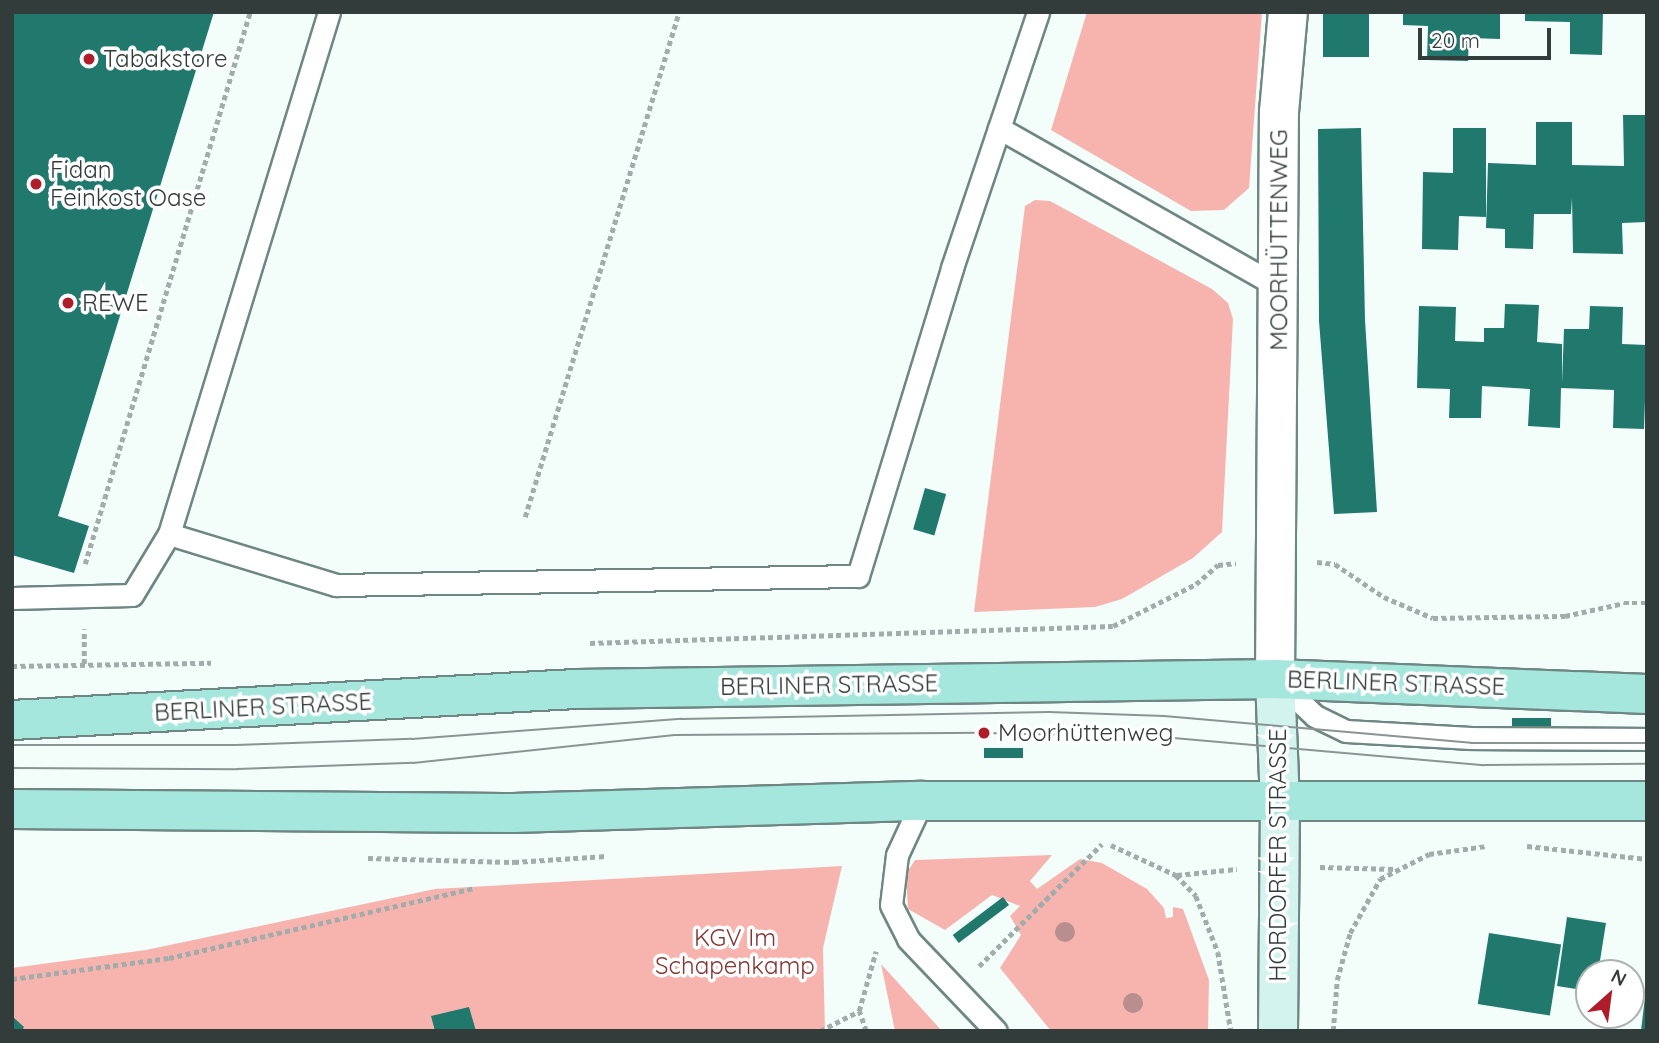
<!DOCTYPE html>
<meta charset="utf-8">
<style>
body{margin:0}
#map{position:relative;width:1659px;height:1043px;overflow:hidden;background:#f3fefb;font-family:Quicksand,sans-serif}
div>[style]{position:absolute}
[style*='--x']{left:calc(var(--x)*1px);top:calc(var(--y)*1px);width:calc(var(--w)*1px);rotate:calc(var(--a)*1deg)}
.green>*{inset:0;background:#f7b4af}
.building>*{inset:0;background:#21796e;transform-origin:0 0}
.path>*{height:4.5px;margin-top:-2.25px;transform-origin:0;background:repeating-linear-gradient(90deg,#a2adab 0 5px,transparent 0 8.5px)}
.roads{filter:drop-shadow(2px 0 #6e8782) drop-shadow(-2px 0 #6e8782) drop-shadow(0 2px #6e8782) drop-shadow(0 -2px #6e8782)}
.lane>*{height:21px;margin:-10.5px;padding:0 10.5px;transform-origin:10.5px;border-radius:10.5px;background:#fff}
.street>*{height:38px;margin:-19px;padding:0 19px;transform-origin:19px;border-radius:19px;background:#fff}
.secondary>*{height:38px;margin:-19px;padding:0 19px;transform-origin:19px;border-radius:19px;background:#d2f3ee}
.primary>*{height:38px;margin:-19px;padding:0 19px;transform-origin:19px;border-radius:19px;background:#a6e7dd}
.tram>*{height:2px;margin:-1px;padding:0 1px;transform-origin:1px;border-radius:1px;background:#8a9593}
.trees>*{width:20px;height:20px;margin:-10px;border-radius:50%;background:#b88f8e}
.dots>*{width:19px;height:19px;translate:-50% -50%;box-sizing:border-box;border:4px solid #fff;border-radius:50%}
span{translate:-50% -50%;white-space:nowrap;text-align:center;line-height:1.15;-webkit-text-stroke:7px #fff;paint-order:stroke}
.poi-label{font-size:24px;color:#323d3b}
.left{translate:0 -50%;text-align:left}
.street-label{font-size:24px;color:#323d3b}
.park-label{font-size:24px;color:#873534}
.frame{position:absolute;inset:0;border:14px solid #323d3b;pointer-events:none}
.north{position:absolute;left:1575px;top:959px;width:70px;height:70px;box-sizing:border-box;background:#fff;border:2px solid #adb1b1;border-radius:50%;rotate:28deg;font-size:19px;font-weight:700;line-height:28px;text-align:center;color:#323d3b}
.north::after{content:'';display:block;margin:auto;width:24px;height:32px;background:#af1c2a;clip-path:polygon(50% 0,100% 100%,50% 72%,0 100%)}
.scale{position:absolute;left:1418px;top:28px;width:133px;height:32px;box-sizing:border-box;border:4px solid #323d3b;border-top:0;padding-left:9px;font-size:21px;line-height:24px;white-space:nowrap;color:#323d3b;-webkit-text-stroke:5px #fff;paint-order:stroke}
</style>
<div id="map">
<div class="green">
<div style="clip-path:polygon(1087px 12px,1262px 12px,1249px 188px,1224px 210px,1191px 211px,1051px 130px)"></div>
<div style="clip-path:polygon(1035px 200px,1050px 201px,1212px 289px,1228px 303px,1233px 319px,1222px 532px,1193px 558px,1122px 599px,1095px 607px,974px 612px,1025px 206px)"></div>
<div style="clip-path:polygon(1052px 855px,1030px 881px,1037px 889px,1080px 859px,1102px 863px,1147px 889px,1164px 908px,1166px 918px,1173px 917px,1173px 907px,1183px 909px,1209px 980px,1208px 1031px,1051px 1031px,1000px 968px,1021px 935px,1010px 916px,1020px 906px,992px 895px,945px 930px,908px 909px,906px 874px,915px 860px)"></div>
<div style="clip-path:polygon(842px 866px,823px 948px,825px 1031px,12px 1031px,12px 968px,146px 950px,435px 889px)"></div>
<div style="clip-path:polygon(881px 964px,942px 1031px,895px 1031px)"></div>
</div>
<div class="building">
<div style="clip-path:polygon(12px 12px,214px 12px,58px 516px,89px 526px,74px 573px,12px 555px)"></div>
<div style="left:1323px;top:12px;width:46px;height:45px"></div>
<div style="clip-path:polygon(1403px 12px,1500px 12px,1500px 39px,1469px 38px,1468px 61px,1427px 60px,1428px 26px,1403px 25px)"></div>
<div style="clip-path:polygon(1525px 12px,1603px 12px,1602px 55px,1570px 54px,1570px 22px,1525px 21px)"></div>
<div style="clip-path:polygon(1623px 115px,1647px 115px,1647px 222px,1622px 223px,1623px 254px,1573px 253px,1572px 198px,1571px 214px,1534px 214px,1533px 249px,1505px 248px,1505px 229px,1486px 228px,1488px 163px,1536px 165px,1536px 122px,1572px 122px,1572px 165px,1624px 166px)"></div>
<div style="clip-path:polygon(1361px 128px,1365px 320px,1377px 512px,1334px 514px,1319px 321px,1318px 129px)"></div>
<div style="clip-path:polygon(1453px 128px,1486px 128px,1486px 217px,1459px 216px,1458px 250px,1422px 249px,1423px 172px,1453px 173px)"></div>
<div style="clip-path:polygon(1505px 304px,1539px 305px,1537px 342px,1562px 344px,1562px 383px,1564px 329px,1589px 329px,1590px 306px,1623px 307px,1622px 344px,1647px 345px,1644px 429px,1613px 428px,1614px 390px,1561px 388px,1560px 428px,1528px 426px,1530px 389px,1482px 386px,1481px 418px,1449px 418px,1450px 389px,1417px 388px,1419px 306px,1456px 307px,1455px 341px,1484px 342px,1484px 328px,1504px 328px)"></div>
<div style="left:925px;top:488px;width:22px;height:43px;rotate:16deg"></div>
<div style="left:1512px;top:718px;width:39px;height:10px"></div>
<div style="left:984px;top:748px;width:39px;height:10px"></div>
<div style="left:1003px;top:897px;width:10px;height:63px;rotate:53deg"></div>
<div style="clip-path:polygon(1567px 917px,1606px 923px,1598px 973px,1589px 973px,1589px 991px,1557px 986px)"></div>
<div style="left:1489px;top:933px;width:73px;height:72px;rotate:9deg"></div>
<div style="clip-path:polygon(1645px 997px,1647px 1031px,1641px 1031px)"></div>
<div style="clip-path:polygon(469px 1007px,476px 1031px,435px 1031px,431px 1016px)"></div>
<div style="clip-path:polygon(12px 1016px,24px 1027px,22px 1031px,12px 1031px)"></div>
</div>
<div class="path">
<div style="--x:525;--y:517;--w:528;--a:-73.04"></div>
<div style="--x:1317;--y:562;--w:18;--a:6"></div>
<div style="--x:1335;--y:564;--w:59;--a:34"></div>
<div style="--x:1384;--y:597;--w:53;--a:23.2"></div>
<div style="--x:1433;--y:618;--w:132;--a:-0.9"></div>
<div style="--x:1565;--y:616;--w:60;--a:-12.4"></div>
<div style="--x:1624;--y:603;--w:23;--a:0"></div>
<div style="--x:85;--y:564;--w:576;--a:-73.36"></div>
<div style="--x:590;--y:643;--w:523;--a:-1.86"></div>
<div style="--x:1113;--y:626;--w:93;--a:-26.8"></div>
<div style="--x:1196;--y:584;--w:29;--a:-41"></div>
<div style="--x:1218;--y:565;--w:18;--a:-6"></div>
<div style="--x:84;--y:664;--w:35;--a:-90"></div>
<div style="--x:12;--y:666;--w:199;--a:-0.9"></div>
<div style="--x:1111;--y:845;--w:72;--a:24.8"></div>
<div style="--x:1176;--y:875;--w:29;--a:46"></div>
<div style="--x:1196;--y:896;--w:60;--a:68.6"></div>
<div style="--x:1218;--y:952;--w:80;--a:80.7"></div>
<div style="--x:1527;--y:846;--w:121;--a:6.2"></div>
<div style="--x:368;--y:858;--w:146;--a:1.6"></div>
<div style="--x:514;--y:862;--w:93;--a:-3.7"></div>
<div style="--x:1320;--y:867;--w:75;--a:1.5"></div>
<div style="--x:1177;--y:875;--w:60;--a:-5.7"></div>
<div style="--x:979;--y:966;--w:173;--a:-44.8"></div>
<div style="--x:12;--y:979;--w:158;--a:-7.6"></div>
<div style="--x:169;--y:958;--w:313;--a:-12.9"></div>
<div style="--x:820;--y:1031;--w:44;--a:-27.1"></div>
<div style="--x:866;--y:1031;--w:21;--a:-109"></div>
<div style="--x:859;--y:1011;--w:62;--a:-74.2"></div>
<div style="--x:1333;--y:1031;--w:51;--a:-85.5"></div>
<div style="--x:1337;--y:980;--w:49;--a:-74.5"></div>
<div style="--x:1350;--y:933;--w:62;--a:-60.9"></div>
<div style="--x:1380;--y:879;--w:55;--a:-27"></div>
<div style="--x:1429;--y:854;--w:59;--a:-7.9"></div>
</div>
<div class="roads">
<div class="lane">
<div style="--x:329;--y:12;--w:546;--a:107.04"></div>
<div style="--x:169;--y:534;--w:175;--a:17"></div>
<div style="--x:336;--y:585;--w:522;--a:-0.99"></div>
<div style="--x:858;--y:576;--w:322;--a:-73"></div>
<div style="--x:952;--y:268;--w:270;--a:-71.4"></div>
<div style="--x:999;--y:128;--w:322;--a:29.6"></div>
<div style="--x:12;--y:598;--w:120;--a:-1.4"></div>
<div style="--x:132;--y:595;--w:71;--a:-58.8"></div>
<div style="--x:1278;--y:681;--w:51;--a:43.4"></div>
<div style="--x:1315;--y:716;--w:34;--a:26"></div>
<div style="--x:1346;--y:731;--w:125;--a:3.2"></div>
<div style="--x:1471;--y:738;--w:176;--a:0.3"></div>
<div style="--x:922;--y:801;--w:60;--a:114.8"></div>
<div style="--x:897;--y:855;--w:50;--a:96.8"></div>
<div style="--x:891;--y:905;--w:38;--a:63"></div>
<div style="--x:908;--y:939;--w:127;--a:46.3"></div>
</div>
<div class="street">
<div style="--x:1275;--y:679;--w:567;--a:-89.6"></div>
<div style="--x:1279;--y:112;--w:100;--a:-84.9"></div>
</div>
<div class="secondary">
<div style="--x:1275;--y:679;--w:123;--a:87.7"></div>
<div style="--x:1280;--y:802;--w:229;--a:90.5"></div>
</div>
<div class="primary">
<div style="--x:12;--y:720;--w:565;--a:-3.15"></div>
<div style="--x:576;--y:689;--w:699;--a:-0.82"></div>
<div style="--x:1275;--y:679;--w:372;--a:2.3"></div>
<div style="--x:12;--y:809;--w:501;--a:0.46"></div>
<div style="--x:513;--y:813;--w:409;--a:-1.7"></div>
<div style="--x:922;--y:801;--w:725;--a:0"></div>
</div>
</div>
<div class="tram">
<div style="--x:12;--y:745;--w:224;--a:0"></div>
<div style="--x:236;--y:745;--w:176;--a:-2"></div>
<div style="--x:412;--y:739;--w:270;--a:-4.3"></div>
<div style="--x:681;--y:719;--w:368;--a:-1.1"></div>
<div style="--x:1049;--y:712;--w:115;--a:2"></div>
<div style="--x:1164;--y:716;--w:308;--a:5"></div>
<div style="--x:1471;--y:743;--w:176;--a:0"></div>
<div style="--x:12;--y:768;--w:225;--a:0.3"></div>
<div style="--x:237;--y:769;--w:176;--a:-2"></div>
<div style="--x:413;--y:763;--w:263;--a:-6.1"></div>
<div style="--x:675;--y:735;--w:309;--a:-0.4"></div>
<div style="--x:984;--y:733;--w:178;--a:1.3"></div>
<div style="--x:1162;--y:737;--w:323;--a:5"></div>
<div style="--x:1484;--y:765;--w:163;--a:-0.4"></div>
</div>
<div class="trees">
<div style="left:1065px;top:932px"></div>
<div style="left:1133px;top:1003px"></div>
</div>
<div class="dots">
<div style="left:89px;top:59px;background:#af1c2a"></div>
<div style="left:36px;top:184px;background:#af1c2a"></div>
<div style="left:68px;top:303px;background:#af1c2a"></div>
<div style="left:984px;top:733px;background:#af1c2a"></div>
</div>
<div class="poi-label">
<span class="left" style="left:103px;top:59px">Tabakstore</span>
<span class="left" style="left:50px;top:184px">Fidan<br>Feinkost Oase</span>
<span class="left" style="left:82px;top:303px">REWE</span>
<span class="left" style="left:998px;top:733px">Moorhüttenweg</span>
</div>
<div class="street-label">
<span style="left:1279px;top:240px;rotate:-90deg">MOORHÜTTENWEG</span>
<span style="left:1396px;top:683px;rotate:2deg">BERLINER STRASSE</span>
<span style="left:829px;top:685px;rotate:-1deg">BERLINER STRASSE</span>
<span style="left:263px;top:707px;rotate:-3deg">BERLINER STRASSE</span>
<span style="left:1278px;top:855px;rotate:-90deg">HORDORFER STRASSE</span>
</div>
<div class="park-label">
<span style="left:735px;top:952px">KGV Im<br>Schapenkamp</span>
</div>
<div class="frame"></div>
<div class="north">N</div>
<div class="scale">20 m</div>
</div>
